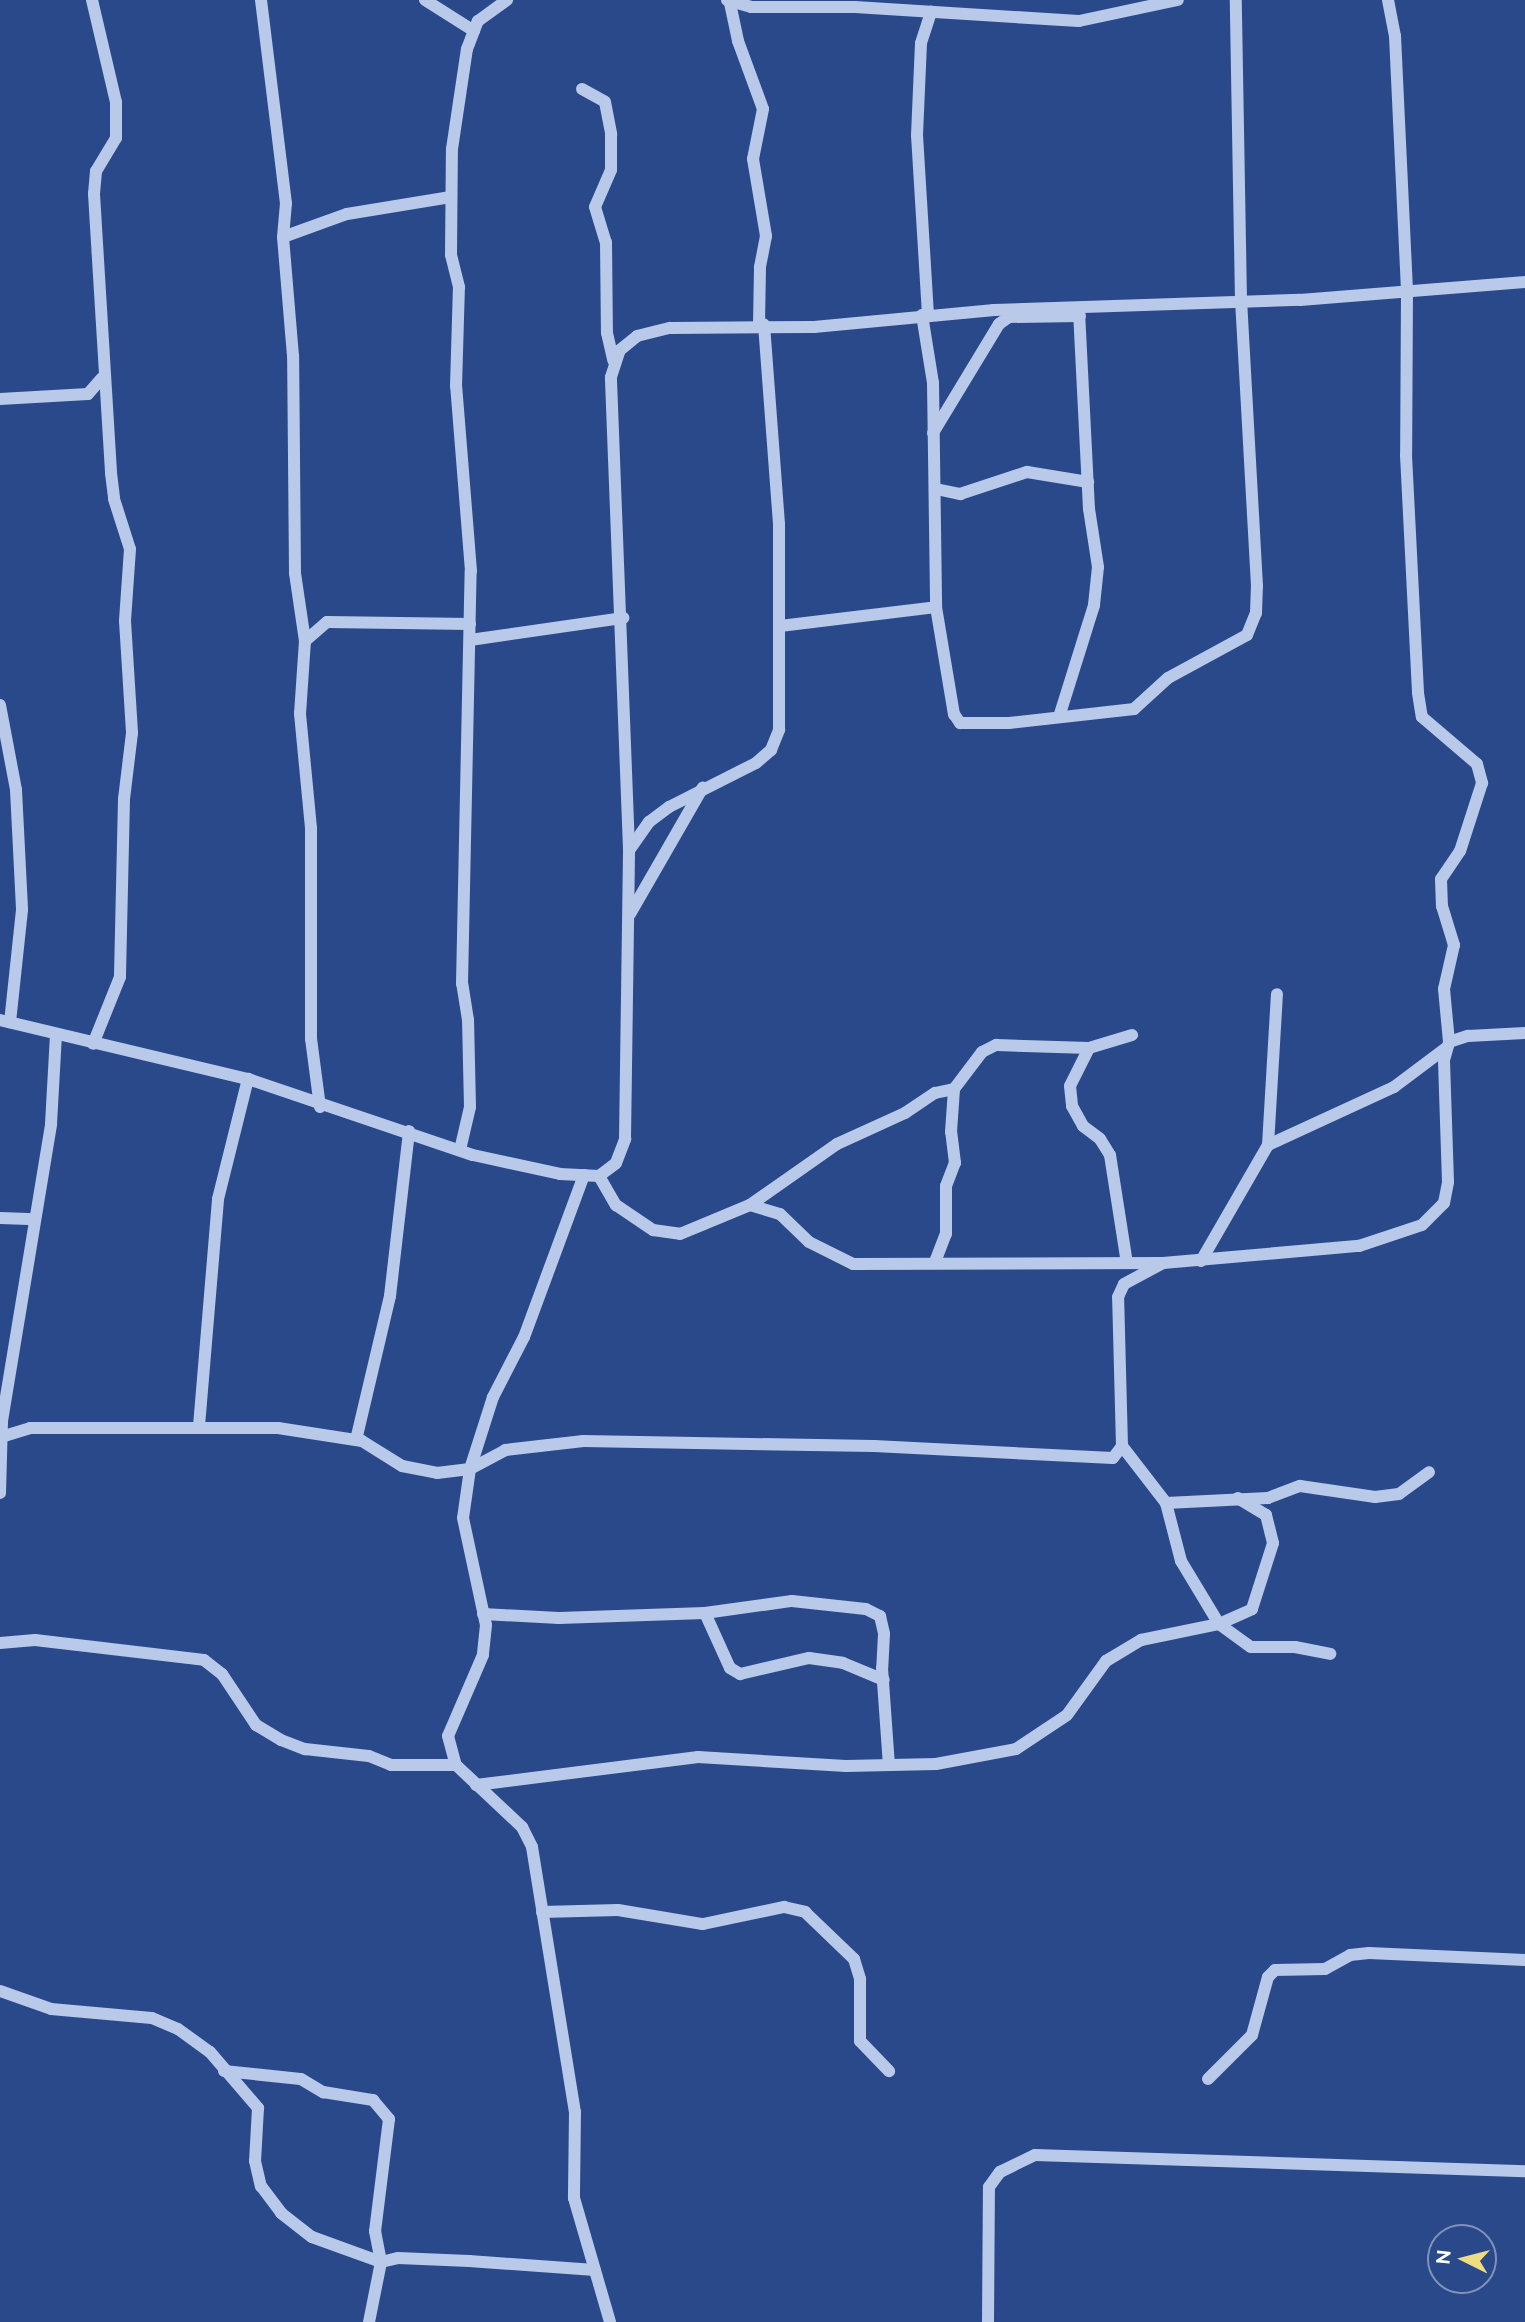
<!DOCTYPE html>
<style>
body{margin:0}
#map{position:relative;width:1525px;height:2322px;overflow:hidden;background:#2a498a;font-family:Raleway,sans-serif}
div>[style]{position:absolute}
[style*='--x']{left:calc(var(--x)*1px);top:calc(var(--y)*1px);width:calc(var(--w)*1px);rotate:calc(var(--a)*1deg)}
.minor>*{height:12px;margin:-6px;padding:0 6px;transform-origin:6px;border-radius:6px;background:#b8c9e9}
span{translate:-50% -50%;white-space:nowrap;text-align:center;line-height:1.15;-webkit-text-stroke:7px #2a498a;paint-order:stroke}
.north{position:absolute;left:1427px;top:2224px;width:70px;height:70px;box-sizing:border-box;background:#2a498a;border:2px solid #7f92b9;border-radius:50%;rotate:276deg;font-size:19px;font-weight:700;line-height:28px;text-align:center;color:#fff}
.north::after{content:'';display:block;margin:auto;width:24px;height:32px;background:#efdc80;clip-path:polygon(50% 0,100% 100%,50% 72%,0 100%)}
</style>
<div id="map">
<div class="minor">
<div style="--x:92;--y:0;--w:105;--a:76.8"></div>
<div style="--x:116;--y:102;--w:36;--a:90"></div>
<div style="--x:116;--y:138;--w:39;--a:121"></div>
<div style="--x:96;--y:171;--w:23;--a:95"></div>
<div style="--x:94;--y:194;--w:280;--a:86.5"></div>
<div style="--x:111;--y:473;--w:26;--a:83"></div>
<div style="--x:114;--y:499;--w:52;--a:72.3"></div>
<div style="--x:130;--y:549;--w:72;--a:94"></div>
<div style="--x:125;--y:621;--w:112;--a:86.4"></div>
<div style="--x:132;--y:733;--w:66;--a:96.9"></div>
<div style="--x:124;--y:799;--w:178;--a:91.3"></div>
<div style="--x:120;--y:977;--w:72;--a:111.9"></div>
<div style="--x:261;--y:0;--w:205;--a:83"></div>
<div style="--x:286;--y:203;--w:34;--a:95"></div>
<div style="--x:425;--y:0;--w:58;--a:32.3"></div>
<div style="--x:727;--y:0;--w:25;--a:16"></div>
<div style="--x:751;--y:7;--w:104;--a:0"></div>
<div style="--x:855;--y:7;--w:224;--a:3.6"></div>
<div style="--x:1079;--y:21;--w:101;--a:-12"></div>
<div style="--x:1388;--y:0;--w:37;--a:79"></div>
<div style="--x:1395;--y:36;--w:254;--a:87.3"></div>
<div style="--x:1407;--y:290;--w:165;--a:90.3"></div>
<div style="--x:1406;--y:455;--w:238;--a:87.1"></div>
<div style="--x:1418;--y:693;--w:24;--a:81"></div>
<div style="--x:1422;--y:717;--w:72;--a:40.5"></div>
<div style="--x:1477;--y:764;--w:20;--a:75"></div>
<div style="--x:1482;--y:783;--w:71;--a:107.9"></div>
<div style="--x:1460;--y:851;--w:34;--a:124"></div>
<div style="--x:1441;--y:879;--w:27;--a:88"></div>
<div style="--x:1442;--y:906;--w:41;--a:72.9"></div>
<div style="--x:1454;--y:945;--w:45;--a:102.8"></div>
<div style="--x:1444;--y:989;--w:53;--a:84.6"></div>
<div style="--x:730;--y:3;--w:39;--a:78"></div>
<div style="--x:738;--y:41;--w:72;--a:69.8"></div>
<div style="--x:763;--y:109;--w:51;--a:101.3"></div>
<div style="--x:753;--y:159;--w:78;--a:80.4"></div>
<div style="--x:766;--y:236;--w:32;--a:101"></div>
<div style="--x:760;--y:267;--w:59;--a:91"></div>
<div style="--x:582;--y:89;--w:26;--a:29"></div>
<div style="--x:605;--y:102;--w:33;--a:79"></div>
<div style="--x:611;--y:134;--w:36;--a:90"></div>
<div style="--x:611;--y:170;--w:40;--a:113.4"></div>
<div style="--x:595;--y:207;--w:37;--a:73"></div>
<div style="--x:606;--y:242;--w:91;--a:89.4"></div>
<div style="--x:607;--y:333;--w:28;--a:77"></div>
<div style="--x:922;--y:315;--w:69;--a:80.8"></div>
<div style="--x:933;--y:383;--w:224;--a:89.2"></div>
<div style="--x:936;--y:607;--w:109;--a:80.5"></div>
<div style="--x:954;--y:714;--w:11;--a:56"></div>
<div style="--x:960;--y:723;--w:49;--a:0"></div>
<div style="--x:1009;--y:723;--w:126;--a:-6.4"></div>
<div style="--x:1134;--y:709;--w:46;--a:-42.4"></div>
<div style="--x:1168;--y:678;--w:90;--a:-28.6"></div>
<div style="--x:1247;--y:635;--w:24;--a:-68"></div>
<div style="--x:1256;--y:613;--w:27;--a:-88"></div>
<div style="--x:1257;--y:586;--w:285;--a:-93.2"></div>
<div style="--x:1241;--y:301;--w:301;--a:-91"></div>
<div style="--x:928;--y:315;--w:180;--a:-93.5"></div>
<div style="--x:917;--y:135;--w:92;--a:-87.5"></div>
<div style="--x:921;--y:43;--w:33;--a:-72"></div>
<div style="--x:0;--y:399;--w:88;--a:-3.3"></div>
<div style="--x:88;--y:394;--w:21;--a:-49"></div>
<div style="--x:933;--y:433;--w:127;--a:-58.8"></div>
<div style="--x:999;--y:324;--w:12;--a:-35"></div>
<div style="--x:1009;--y:317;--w:71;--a:-0.8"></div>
<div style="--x:936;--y:489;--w:25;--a:12"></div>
<div style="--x:960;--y:494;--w:71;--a:-18.2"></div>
<div style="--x:1027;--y:472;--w:62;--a:9.3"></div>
<div style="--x:780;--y:626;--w:157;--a:-6.9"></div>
<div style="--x:470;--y:640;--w:155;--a:-8.2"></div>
<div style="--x:305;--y:641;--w:69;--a:-98.4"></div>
<div style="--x:295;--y:573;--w:217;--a:-90.5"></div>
<div style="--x:293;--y:356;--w:119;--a:-94.8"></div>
<div style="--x:283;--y:237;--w:68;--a:-19.8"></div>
<div style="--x:347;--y:214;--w:105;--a:-9.3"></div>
<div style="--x:0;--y:705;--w:86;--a:79.3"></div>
<div style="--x:16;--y:790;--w:120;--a:87.1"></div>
<div style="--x:22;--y:910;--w:113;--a:96.1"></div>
<div style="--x:1059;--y:717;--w:117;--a:-72.6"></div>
<div style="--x:1094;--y:605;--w:38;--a:-84"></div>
<div style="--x:1098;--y:567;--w:59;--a:-98.8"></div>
<div style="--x:1089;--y:509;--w:200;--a:-92.9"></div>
<div style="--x:630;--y:849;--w:33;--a:-55"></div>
<div style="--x:649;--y:822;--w:25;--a:-37"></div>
<div style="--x:669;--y:807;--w:97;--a:-26.8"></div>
<div style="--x:756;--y:763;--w:20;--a:-41"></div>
<div style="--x:771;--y:750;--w:22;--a:-68"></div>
<div style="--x:779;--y:730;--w:206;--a:-90"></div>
<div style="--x:779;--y:524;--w:200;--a:-94.3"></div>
<div style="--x:630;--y:914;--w:146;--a:-60.1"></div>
<div style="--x:0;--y:1020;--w:255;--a:13.4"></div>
<div style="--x:248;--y:1079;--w:237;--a:18.7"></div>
<div style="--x:473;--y:1155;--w:89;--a:12.3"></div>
<div style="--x:560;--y:1174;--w:39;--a:3"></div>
<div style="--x:599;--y:1176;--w:21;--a:-37"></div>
<div style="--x:616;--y:1163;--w:26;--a:-69"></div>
<div style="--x:625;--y:1139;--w:290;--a:-89.2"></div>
<div style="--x:629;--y:849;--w:472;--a:-92.2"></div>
<div style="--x:611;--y:377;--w:28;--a:-72"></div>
<div style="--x:620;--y:350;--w:22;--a:-39"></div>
<div style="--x:637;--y:336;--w:34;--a:-14"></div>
<div style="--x:670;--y:328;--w:144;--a:-0.4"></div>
<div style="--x:814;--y:327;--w:181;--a:-5.4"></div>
<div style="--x:994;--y:310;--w:306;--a:-1.9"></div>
<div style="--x:1300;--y:300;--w:226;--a:-4.6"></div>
<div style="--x:1089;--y:1048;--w:42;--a:116.6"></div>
<div style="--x:1070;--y:1086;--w:20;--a:84"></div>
<div style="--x:1072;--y:1106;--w:23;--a:61"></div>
<div style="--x:1083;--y:1126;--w:21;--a:37"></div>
<div style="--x:1100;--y:1139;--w:19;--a:58"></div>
<div style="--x:1110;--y:1155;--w:109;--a:81.1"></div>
<div style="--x:320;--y:1107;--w:69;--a:-97.5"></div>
<div style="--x:311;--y:1039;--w:211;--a:-90"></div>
<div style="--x:311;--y:828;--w:115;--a:-95.5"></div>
<div style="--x:300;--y:714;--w:73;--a:-86.1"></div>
<div style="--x:305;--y:641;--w:29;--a:-41"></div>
<div style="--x:327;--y:622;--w:143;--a:0.8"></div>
<div style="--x:1268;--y:1145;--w:151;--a:-86.6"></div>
<div style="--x:460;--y:1150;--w:44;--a:-76.9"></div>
<div style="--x:470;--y:1107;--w:87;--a:-91.3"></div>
<div style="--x:468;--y:1020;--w:36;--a:-99"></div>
<div style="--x:462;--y:984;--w:413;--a:-88.8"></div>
<div style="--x:471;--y:571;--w:186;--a:-94.6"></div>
<div style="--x:456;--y:386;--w:99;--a:-88.3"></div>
<div style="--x:459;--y:287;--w:33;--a:-104"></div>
<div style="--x:451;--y:255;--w:106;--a:-89.5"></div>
<div style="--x:452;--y:149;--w:101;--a:-81.5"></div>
<div style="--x:467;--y:49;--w:30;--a:-69"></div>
<div style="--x:478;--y:21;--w:36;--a:-36"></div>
<div style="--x:584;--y:1175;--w:173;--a:110.3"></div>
<div style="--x:524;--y:1337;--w:68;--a:117.3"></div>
<div style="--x:493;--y:1397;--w:76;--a:107.7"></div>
<div style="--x:470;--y:1469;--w:49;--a:98.1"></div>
<div style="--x:463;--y:1518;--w:109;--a:77.9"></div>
<div style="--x:486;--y:1625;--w:30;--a:96"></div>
<div style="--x:483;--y:1655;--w:88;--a:113.4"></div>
<div style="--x:448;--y:1736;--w:30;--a:75"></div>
<div style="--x:456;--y:1765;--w:91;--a:43.2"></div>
<div style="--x:522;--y:1827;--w:22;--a:63"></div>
<div style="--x:532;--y:1847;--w:268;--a:80.8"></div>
<div style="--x:575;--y:2112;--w:86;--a:90.7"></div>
<div style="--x:574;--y:2198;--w:129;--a:73.8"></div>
<div style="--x:599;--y:1176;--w:34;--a:60"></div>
<div style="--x:616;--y:1205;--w:45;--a:34"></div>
<div style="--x:653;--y:1230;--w:27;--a:8"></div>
<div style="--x:680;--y:1234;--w:76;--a:-22.5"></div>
<div style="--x:750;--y:1205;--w:31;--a:17"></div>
<div style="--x:780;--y:1214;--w:40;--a:44"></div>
<div style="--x:809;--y:1242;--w:49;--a:26.6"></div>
<div style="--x:853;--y:1264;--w:310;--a:-0.2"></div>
<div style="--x:1163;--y:1263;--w:197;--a:-5"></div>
<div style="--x:1359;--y:1246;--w:66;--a:-18.4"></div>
<div style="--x:1422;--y:1225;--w:31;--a:-45"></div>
<div style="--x:1444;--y:1203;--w:21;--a:-79"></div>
<div style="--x:1448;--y:1182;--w:122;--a:-91.9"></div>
<div style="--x:1444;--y:1060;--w:19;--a:-74"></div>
<div style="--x:1449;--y:1042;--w:20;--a:-18"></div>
<div style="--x:1468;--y:1036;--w:57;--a:-3"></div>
<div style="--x:750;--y:1205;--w:106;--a:-35"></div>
<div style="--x:837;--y:1144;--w:75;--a:-24.5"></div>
<div style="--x:905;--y:1113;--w:36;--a:-34"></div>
<div style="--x:935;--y:1093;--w:19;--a:-12"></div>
<div style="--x:954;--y:1089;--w:46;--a:-52.9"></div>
<div style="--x:982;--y:1052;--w:16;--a:-27"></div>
<div style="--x:996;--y:1045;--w:93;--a:1.8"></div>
<div style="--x:1089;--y:1048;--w:45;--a:-16.8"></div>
<div style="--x:0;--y:1218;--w:35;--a:2"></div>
<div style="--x:1201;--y:1261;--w:134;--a:-60"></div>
<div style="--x:1268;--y:1145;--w:139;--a:-24.7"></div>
<div style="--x:1394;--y:1087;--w:65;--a:-36.9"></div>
<div style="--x:935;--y:1262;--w:30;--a:-69"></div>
<div style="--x:946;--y:1234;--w:48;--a:-90"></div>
<div style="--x:946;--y:1186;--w:25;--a:-69"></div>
<div style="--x:955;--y:1163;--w:31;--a:-97"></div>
<div style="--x:951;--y:1132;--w:43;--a:-86"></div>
<div style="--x:199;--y:1426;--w:228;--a:-85.2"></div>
<div style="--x:218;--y:1199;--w:124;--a:-76"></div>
<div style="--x:1;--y:1437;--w:30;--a:-17"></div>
<div style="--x:30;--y:1428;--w:248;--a:0"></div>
<div style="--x:278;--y:1428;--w:85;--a:8.8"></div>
<div style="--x:362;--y:1441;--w:47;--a:32"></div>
<div style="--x:402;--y:1466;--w:36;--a:11"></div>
<div style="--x:437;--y:1473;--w:33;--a:-7"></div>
<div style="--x:470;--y:1469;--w:40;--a:-28"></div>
<div style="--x:505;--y:1450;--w:79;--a:-6.6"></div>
<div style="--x:583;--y:1441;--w:291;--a:1"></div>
<div style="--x:874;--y:1446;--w:239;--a:2.9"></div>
<div style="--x:1113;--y:1458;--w:15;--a:-53"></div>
<div style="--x:1122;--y:1446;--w:149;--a:-91.5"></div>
<div style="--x:1118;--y:1297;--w:14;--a:-65"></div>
<div style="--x:1124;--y:1284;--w:44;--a:-28.3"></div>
<div style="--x:356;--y:1440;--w:148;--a:-76.7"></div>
<div style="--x:390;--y:1296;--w:166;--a:-83.4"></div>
<div style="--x:1122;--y:1446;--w:72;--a:52.3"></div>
<div style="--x:1166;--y:1503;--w:60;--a:75.5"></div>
<div style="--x:1181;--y:1561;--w:74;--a:58.9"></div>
<div style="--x:1219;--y:1624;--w:39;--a:36"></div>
<div style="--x:1251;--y:1647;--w:44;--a:0"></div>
<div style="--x:1295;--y:1647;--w:36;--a:11"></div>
<div style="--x:0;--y:1493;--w:72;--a:-88.4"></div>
<div style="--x:2;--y:1421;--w:301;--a:-80.6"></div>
<div style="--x:51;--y:1124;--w:89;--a:-86.8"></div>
<div style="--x:1166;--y:1503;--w:102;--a:-2.8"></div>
<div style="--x:1268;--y:1498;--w:34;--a:-21"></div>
<div style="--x:1300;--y:1486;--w:76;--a:8.3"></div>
<div style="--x:1375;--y:1497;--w:24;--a:-7"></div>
<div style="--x:1399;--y:1494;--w:37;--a:-36"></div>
<div style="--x:705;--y:1613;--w:60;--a:65.6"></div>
<div style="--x:730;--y:1668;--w:12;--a:31"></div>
<div style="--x:740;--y:1674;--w:71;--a:-13.1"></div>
<div style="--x:809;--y:1658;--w:34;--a:8"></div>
<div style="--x:843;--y:1663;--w:44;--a:22.5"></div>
<div style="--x:483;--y:1614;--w:76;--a:3"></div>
<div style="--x:559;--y:1618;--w:146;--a:-2"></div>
<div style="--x:705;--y:1613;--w:88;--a:-7.9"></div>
<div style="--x:792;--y:1601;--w:74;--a:6.2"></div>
<div style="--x:866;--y:1609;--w:16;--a:27"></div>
<div style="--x:880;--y:1616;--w:18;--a:77"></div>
<div style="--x:884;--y:1634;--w:34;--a:93"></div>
<div style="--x:882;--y:1668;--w:97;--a:85.9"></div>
<div style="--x:0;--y:1643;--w:35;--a:-5"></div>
<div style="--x:35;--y:1640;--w:170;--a:6.7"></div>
<div style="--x:204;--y:1660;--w:23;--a:38"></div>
<div style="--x:222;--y:1674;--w:61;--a:56.3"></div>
<div style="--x:256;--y:1725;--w:29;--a:31"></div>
<div style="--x:281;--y:1740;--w:26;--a:21"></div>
<div style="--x:305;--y:1749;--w:64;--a:6.2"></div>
<div style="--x:369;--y:1756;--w:24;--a:22"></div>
<div style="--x:391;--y:1765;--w:65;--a:0"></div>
<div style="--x:476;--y:1785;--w:224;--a:-7.2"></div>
<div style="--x:698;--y:1757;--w:148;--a:3.5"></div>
<div style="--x:846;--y:1766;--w:90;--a:-1.3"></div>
<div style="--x:936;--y:1764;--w:81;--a:-10.6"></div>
<div style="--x:1016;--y:1749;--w:61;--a:-33.7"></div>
<div style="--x:1067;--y:1715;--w:67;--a:-54.2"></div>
<div style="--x:1106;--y:1661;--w:41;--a:-31"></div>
<div style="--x:1141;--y:1640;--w:80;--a:-11.6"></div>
<div style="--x:1219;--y:1624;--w:36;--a:-24"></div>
<div style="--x:1252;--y:1609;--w:69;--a:-72.3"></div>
<div style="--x:1273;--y:1543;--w:29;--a:-104"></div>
<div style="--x:1266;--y:1515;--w:33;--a:-149"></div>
<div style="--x:542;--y:1912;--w:76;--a:-1.5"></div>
<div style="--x:618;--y:1910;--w:86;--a:9.4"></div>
<div style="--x:703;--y:1924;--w:83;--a:-11.9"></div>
<div style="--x:784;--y:1907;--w:22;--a:13"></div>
<div style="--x:805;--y:1912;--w:68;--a:43.8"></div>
<div style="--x:854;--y:1959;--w:21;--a:73"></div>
<div style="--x:860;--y:1979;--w:62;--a:90"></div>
<div style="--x:860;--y:2041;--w:42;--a:46"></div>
<div style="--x:0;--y:1991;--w:54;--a:19.4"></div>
<div style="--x:51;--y:2009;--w:101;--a:5.1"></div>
<div style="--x:152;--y:2018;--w:28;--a:23"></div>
<div style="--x:178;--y:2029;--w:39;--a:36"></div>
<div style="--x:210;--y:2052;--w:74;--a:49.4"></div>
<div style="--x:258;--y:2108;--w:53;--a:93.2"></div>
<div style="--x:255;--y:2161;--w:26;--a:77"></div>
<div style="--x:261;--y:2186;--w:34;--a:53"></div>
<div style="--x:281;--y:2213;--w:39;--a:38"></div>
<div style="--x:312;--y:2237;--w:73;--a:19.9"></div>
<div style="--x:381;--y:2262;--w:17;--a:-13"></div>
<div style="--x:398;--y:2258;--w:71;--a:2.4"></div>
<div style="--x:469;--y:2261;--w:126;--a:4.1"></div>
<div style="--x:224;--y:2071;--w:77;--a:5.9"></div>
<div style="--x:301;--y:2079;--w:26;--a:31"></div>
<div style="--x:323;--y:2092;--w:51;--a:9.1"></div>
<div style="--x:373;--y:2100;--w:25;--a:50"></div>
<div style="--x:389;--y:2119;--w:113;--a:97.1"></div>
<div style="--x:375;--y:2231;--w:32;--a:79"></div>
<div style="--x:381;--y:2262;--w:61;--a:101.3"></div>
<div style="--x:1208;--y:2079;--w:62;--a:-45"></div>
<div style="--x:1252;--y:2035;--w:60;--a:-74.6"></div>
<div style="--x:1268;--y:1977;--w:10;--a:-45"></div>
<div style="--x:1275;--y:1970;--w:50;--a:-1.1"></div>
<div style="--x:1325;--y:1969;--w:29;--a:-29"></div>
<div style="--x:1350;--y:1955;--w:19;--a:-6"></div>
<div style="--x:1369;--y:1953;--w:156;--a:2.6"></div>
<div style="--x:988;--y:2322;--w:135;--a:-89.6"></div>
<div style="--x:989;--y:2187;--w:19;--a:-54"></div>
<div style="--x:1000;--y:2172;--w:39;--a:-26"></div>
<div style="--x:1035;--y:2155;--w:490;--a:1.9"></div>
</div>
<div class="north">N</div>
</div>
